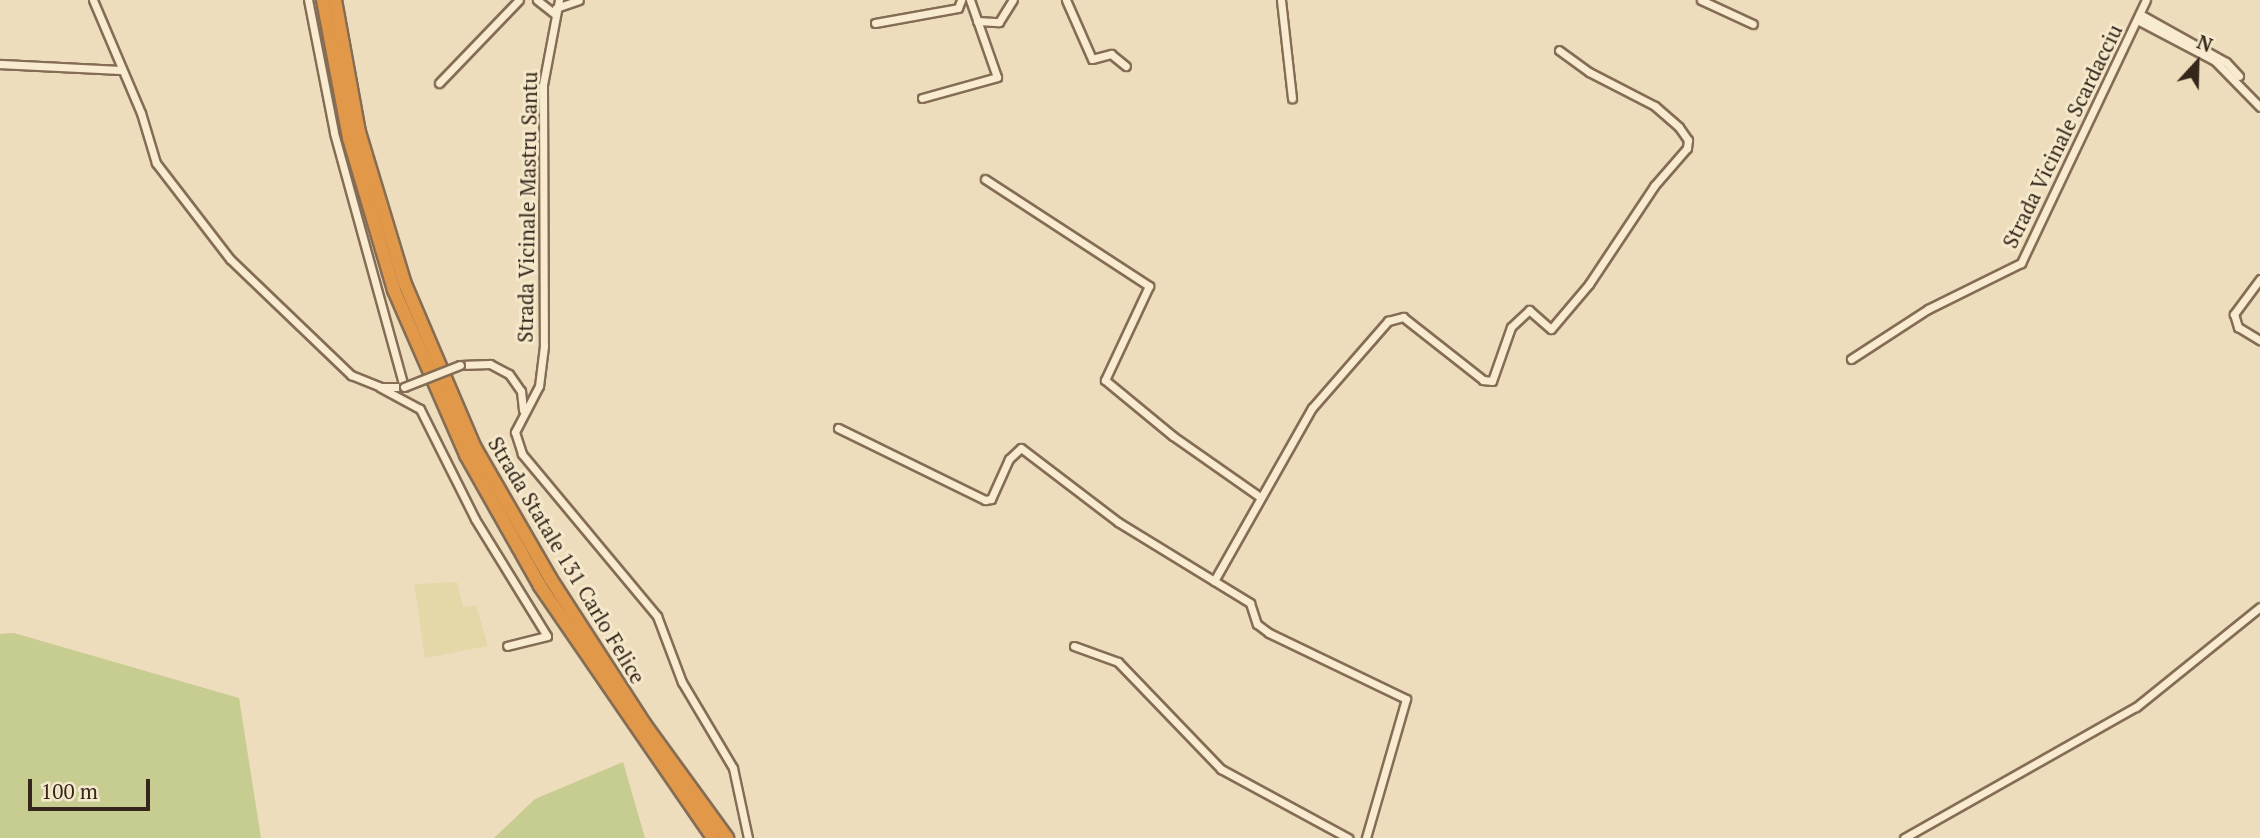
<!DOCTYPE html>
<style>
body{margin:0}
#map{position:relative;width:2260px;height:838px;overflow:hidden;background:#eeddbc;font-family:"PT Serif",serif}
div>[style]{position:absolute}
[style*='--x']{left:calc(var(--x)*1px);top:calc(var(--y)*1px);width:calc(var(--w)*1px);rotate:calc(var(--a)*1deg)}
.farmland>*{inset:0;background:#e4d8a9}
.green>*{inset:0;background:#c7cc90}
.roads{filter:drop-shadow(2px 0 #856d55) drop-shadow(-2px 0 #856d55) drop-shadow(0 2px #856d55) drop-shadow(0 -2px #856d55)}
.street>*{height:7px;margin:-3.5px;padding:0 3.5px;transform-origin:3.5px;border-radius:3.5px;background:#f9ebcf}
.highway>*{height:12px;margin:-6px;padding:0 6px;transform-origin:6px;border-radius:6px;background:#e19849}
.bridges{filter:drop-shadow(2px 0 #856d55) drop-shadow(-2px 0 #856d55) drop-shadow(0 2px #856d55) drop-shadow(0 -2px #856d55)}
.street-bridge>*{height:7px;margin:-3.5px;padding:0 3.5px;transform-origin:3.5px;border-radius:3.5px;background:#f9ebcf}
span{translate:-50% -50%;white-space:nowrap;text-align:center;line-height:1.15;-webkit-text-stroke:6px #f5e8cb;paint-order:stroke}
.street-label{font-size:21px;color:#34261b}
.north{position:absolute;left:2162px;top:28px;width:70px;height:70px;-webkit-text-stroke:5px #f5e8cb;paint-order:stroke;rotate:22deg;font-size:19px;font-weight:700;line-height:28px;text-align:center;color:#34261b}
.north::after{content:'';display:block;margin:auto;width:24px;height:32px;background:#34261b;clip-path:polygon(50% 0,100% 100%,50% 72%,0 100%)}
.scale{position:absolute;left:28px;top:779px;width:122px;height:32px;box-sizing:border-box;border:4px solid #34261b;border-top:0;padding-left:9px;font-size:21px;line-height:24px;white-space:nowrap;color:#34261b;-webkit-text-stroke:5px #f5e8cb;paint-order:stroke}
</style>
<div id="map">
<div class="farmland">
<div style="clip-path:polygon(457px 582px,463px 607px,476px 605px,488px 646px,425px 658px,414px 584px)"></div>
</div>
<div class="green">
<div style="clip-path:polygon(14px 633px,239px 698px,261px 838px,0 838px,0 634px)"></div>
<div style="clip-path:polygon(623px 762px,645px 838px,494px 838px,535px 799px)"></div>
</div>
<div class="roads">
<div class="street">
<div style="--x:93;--y:0;--w:123;--a:67"></div>
<div style="--x:141;--y:113;--w:52;--a:73.3"></div>
<div style="--x:156;--y:163;--w:121;--a:52.4"></div>
<div style="--x:230;--y:259;--w:168;--a:43.8"></div>
<div style="--x:351;--y:375;--w:31;--a:22"></div>
<div style="--x:380;--y:387;--w:24;--a:0"></div>
<div style="--x:404;--y:387;--w:264;--a:-105.4"></div>
<div style="--x:334;--y:132;--w:135;--a:-101.1"></div>
<div style="--x:537;--y:0;--w:23;--a:38"></div>
<div style="--x:559;--y:0;--w:86;--a:100.7"></div>
<div style="--x:543;--y:85;--w:261;--a:89.8"></div>
<div style="--x:544;--y:346;--w:40;--a:97.1"></div>
<div style="--x:539;--y:386;--w:52;--a:117.6"></div>
<div style="--x:515;--y:432;--w:23;--a:72"></div>
<div style="--x:522;--y:454;--w:211;--a:50.2"></div>
<div style="--x:657;--y:616;--w:71;--a:69.3"></div>
<div style="--x:682;--y:682;--w:100;--a:59.3"></div>
<div style="--x:733;--y:768;--w:72;--a:77.9"></div>
<div style="--x:1066;--y:0;--w:64;--a:66.2"></div>
<div style="--x:1092;--y:59;--w:20;--a:-15"></div>
<div style="--x:1111;--y:54;--w:19;--a:39"></div>
<div style="--x:1281;--y:0;--w:99;--a:83.6"></div>
<div style="--x:1701;--y:0;--w:57;--a:24.8"></div>
<div style="--x:556;--y:8;--w:24;--a:-19"></div>
<div style="--x:2140;--y:14;--w:98;--a:29.2"></div>
<div style="--x:2226;--y:62;--w:19;--a:47"></div>
<div style="--x:2137;--y:20;--w:88;--a:27.7"></div>
<div style="--x:2215;--y:61;--w:64;--a:45.6"></div>
<div style="--x:977;--y:21;--w:22;--a:3"></div>
<div style="--x:999;--y:22;--w:26;--a:-58"></div>
<div style="--x:875;--y:23;--w:84;--a:-10.2"></div>
<div style="--x:958;--y:8;--w:9;--a:-69"></div>
<div style="--x:0;--y:64;--w:122;--a:2.8"></div>
<div style="--x:439;--y:83;--w:115;--a:-46.1"></div>
<div style="--x:922;--y:98;--w:78;--a:-15.6"></div>
<div style="--x:997;--y:77;--w:82;--a:-109.3"></div>
<div style="--x:985;--y:179;--w:196;--a:33.1"></div>
<div style="--x:1149;--y:286;--w:104;--a:115.1"></div>
<div style="--x:1105;--y:380;--w:88;--a:39.5"></div>
<div style="--x:1173;--y:436;--w:106;--a:35"></div>
<div style="--x:2260;--y:279;--w:44;--a:126.6"></div>
<div style="--x:2234;--y:314;--w:14;--a:73"></div>
<div style="--x:2238;--y:327;--w:26;--a:31"></div>
<div style="--x:1851;--y:359;--w:92;--a:-33"></div>
<div style="--x:1928;--y:309;--w:104;--a:-26.3"></div>
<div style="--x:2021;--y:263;--w:291;--a:-64.6"></div>
<div style="--x:460;--y:365;--w:30;--a:-2"></div>
<div style="--x:490;--y:364;--w:21;--a:28"></div>
<div style="--x:509;--y:374;--w:21;--a:55"></div>
<div style="--x:521;--y:391;--w:19;--a:84"></div>
<div style="--x:381;--y:388;--w:44;--a:28.3"></div>
<div style="--x:420;--y:409;--w:123;--a:63.4"></div>
<div style="--x:475;--y:519;--w:137;--a:58.4"></div>
<div style="--x:547;--y:636;--w:41;--a:166"></div>
<div style="--x:838;--y:428;--w:164;--a:26.1"></div>
<div style="--x:985;--y:500;--w:6;--a:-9"></div>
<div style="--x:991;--y:499;--w:44;--a:-65.8"></div>
<div style="--x:1009;--y:459;--w:16;--a:-43"></div>
<div style="--x:1021;--y:448;--w:122;--a:37.3"></div>
<div style="--x:1118;--y:522;--w:155;--a:31.5"></div>
<div style="--x:1250;--y:603;--w:22;--a:72"></div>
<div style="--x:1257;--y:624;--w:15;--a:37"></div>
<div style="--x:1269;--y:633;--w:152;--a:25.7"></div>
<div style="--x:1406;--y:699;--w:145;--a:106.1"></div>
<div style="--x:1214;--y:581;--w:199;--a:-60.5"></div>
<div style="--x:1312;--y:408;--w:116;--a:-48.9"></div>
<div style="--x:1388;--y:321;--w:16;--a:-15"></div>
<div style="--x:1403;--y:317;--w:102;--a:38.2"></div>
<div style="--x:1483;--y:380;--w:9;--a:6"></div>
<div style="--x:1492;--y:381;--w:57;--a:-70.6"></div>
<div style="--x:1511;--y:327;--w:25;--a:-43"></div>
<div style="--x:1529;--y:310;--w:29;--a:41"></div>
<div style="--x:1551;--y:329;--w:59;--a:-49.8"></div>
<div style="--x:1589;--y:284;--w:118;--a:-56.4"></div>
<div style="--x:1654;--y:186;--w:50;--a:-49"></div>
<div style="--x:1687;--y:148;--w:8;--a:-83"></div>
<div style="--x:1688;--y:140;--w:16;--a:-125"></div>
<div style="--x:1679;--y:127;--w:32;--a:-139"></div>
<div style="--x:1655;--y:106;--w:74;--a:-152.7"></div>
<div style="--x:1589;--y:72;--w:37;--a:-144"></div>
<div style="--x:1074;--y:646;--w:47;--a:20"></div>
<div style="--x:1118;--y:662;--w:149;--a:46.1"></div>
<div style="--x:1221;--y:769;--w:145;--a:28.5"></div>
<div style="--x:1904;--y:838;--w:266;--a:-29.5"></div>
<div style="--x:2136;--y:707;--w:159;--a:-38.9"></div>
</div>
<div class="highway">
<div style="--x:323;--y:0;--w:140;--a:79.3"></div>
<div style="--x:349;--y:138;--w:159;--a:73.5"></div>
<div style="--x:394;--y:290;--w:180;--a:66.4"></div>
<div style="--x:466;--y:455;--w:150;--a:60.5"></div>
<div style="--x:540;--y:586;--w:306;--a:55.5"></div>
<div style="--x:335;--y:0;--w:134;--a:79.7"></div>
<div style="--x:359;--y:132;--w:159;--a:73.2"></div>
<div style="--x:405;--y:284;--w:178;--a:66.9"></div>
<div style="--x:475;--y:448;--w:150;--a:60"></div>
<div style="--x:550;--y:578;--w:175;--a:57.1"></div>
<div style="--x:645;--y:725;--w:140;--a:54"></div>
</div>
</div>
<div class="bridges">
<div class="street-bridge">
<div style="--x:404;--y:387;--w:60;--a:-21.4"></div>
</div>
</div>
<div class="street-label">
<span style="left:2062px;top:136px;rotate:-64deg">Strada Vicinale Scardacciu</span>
<span style="left:527px;top:207px;rotate:-89deg">Strada Vicinale Mastru Santu</span>
<span style="left:567px;top:560px;rotate:59deg">Strada Statale 131 Carlo Felice</span>
</div>
<div class="north">N</div>
<div class="scale">100 m</div>
</div>
